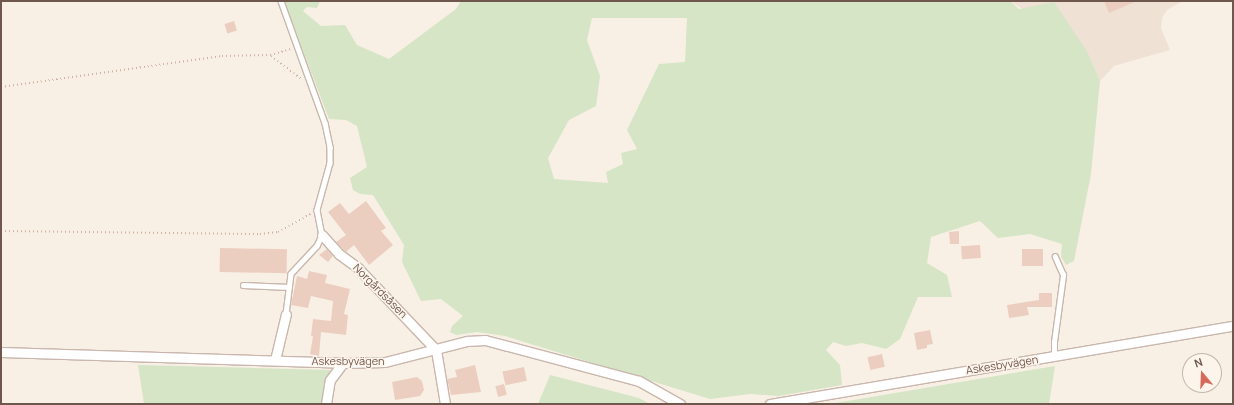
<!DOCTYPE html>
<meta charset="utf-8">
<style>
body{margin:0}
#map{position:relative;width:1234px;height:405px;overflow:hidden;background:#f9f0e5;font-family:Manrope,sans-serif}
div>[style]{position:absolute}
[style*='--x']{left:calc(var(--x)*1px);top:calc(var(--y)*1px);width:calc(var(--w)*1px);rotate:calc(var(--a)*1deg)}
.residential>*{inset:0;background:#f0e1d5}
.green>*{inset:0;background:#d5e5c6}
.building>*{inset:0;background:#eccec0;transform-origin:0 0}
.path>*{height:2px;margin-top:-1px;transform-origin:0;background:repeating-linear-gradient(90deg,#d0b1a4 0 1px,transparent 0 4px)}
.roads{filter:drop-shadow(1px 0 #c9b7ad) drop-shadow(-1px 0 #c9b7ad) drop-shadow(0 1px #c9b7ad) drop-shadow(0 -1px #c9b7ad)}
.service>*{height:4.5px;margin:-2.25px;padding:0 2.25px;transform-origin:2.25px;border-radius:2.25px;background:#fff}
.minor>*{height:9px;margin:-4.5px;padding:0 4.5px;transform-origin:4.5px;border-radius:4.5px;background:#fff}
span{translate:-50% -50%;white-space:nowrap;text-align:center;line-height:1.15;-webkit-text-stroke:3px #fdf4eb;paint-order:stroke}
.street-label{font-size:11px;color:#6f574d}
.frame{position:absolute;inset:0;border:2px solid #6f574d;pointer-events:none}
.north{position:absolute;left:1182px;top:353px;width:40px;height:40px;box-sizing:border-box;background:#fdf4eb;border:1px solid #c4b5ac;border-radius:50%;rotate:341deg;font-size:11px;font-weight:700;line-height:16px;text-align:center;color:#6f574d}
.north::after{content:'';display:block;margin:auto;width:14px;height:18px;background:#d66958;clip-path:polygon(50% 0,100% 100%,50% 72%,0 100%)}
</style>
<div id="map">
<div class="residential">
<div style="clip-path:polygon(1010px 1px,1183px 1px,1167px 10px,1162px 18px,1161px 28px,1170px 50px,1114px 66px,1100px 81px,1088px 53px)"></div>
</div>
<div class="green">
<div style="clip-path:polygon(evenodd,284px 1px,320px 1px,317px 8px,307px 7px,303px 11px,321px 26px,345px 25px,357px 45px,389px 59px,456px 9px,461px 1px,1010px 1px,1019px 9px,1054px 2px,1088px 53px,1100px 81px,1091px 174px,1074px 261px,1066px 265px,1061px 257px,1062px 244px,1030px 234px,998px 238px,980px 221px,931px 237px,927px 263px,947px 275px,952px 297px,918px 297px,900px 339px,886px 349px,862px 343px,846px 346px,833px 342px,826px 350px,840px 365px,842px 385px,779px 396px,750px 394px,710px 399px,505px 336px,477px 332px,456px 335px,450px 332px,452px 326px,463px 316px,441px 299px,421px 301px,402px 262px,404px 245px,373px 195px,360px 194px,353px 190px,350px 178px,367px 167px,357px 126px,346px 120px,329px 119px,284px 1px,592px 18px,687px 18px,685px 62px,659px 64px,627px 130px,637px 149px,621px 153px,623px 164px,606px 172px,608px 183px,554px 179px,548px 158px,569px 120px,596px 106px,600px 76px,587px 40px,592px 18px)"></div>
<div style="clip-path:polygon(138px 365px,330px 370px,324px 404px,144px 404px)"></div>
<div style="clip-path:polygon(1055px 366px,1049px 404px,829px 404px,842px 402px)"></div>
<div style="clip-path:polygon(550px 375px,639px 398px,650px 404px,538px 404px)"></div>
</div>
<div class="building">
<div style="clip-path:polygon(1104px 1px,1137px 1px,1109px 13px)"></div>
<div style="left:234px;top:21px;width:10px;height:10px;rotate:73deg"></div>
<div style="clip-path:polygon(366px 201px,386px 228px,381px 231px,393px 245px,369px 265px,354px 245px,346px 252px,336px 242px,346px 235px,328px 212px,340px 203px,349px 214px)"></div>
<div style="clip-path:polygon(959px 231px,959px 244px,950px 244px,949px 232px)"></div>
<div style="left:980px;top:245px;width:13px;height:19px;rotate:86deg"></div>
<div style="left:220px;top:248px;width:67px;height:24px;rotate:1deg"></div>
<div style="clip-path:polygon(327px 249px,333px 256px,328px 262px,319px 255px)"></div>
<div style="left:1022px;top:249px;width:21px;height:17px"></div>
<div style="clip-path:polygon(309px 271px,327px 275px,325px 283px,350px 289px,344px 314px,348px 315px,346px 335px,321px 332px,319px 356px,310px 354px,313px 336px,311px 336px,313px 319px,331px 321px,333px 301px,311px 296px,308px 308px,291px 305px,297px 276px,307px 279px)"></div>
<div style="clip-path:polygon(1039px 293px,1052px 293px,1052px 307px,1027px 307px,1029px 315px,1009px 318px,1007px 305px,1039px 300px)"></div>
<div style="clip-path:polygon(930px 330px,933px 344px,927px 345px,927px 348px,917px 350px,914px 333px)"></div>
<div style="left:882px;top:354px;width:13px;height:15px;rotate:77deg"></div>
<div style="clip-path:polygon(475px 365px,481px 392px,451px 395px,447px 379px,457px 377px,455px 370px)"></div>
<div style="left:524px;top:367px;width:14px;height:22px;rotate:78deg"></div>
<div style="clip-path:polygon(417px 377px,422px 381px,424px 390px,420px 396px,395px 400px,392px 382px)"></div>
<div style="left:504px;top:384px;width:11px;height:9px;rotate:75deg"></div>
</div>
<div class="path">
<div style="--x:271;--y:56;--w:38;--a:37"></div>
<div style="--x:1;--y:87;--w:223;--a:-8"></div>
<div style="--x:222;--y:56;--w:48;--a:-1.2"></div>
<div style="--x:270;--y:55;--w:22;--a:-16"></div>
<div style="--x:1;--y:231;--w:259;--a:0.7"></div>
<div style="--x:260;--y:234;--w:18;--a:-6"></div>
<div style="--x:278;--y:232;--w:38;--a:-29"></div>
</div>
<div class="roads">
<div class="service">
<div style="--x:281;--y:1;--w:130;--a:70.2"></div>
<div style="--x:325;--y:123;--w:25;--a:78"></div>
<div style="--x:330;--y:147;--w:16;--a:90"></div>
<div style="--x:330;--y:163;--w:49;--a:105.5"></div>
<div style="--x:317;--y:210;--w:25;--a:79"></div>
<div style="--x:322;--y:235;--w:12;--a:114"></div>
<div style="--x:317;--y:246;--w:38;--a:133"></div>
<div style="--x:291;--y:274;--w:40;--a:97.1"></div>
<div style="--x:243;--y:285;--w:46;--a:2.5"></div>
<div style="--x:1054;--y:356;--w:14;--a:-90"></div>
<div style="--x:1054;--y:342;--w:68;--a:-82.3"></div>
<div style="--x:1063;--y:275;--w:20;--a:-114"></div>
</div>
<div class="minor">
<div style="--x:322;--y:235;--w:25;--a:48"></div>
<div style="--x:339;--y:254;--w:24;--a:36"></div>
<div style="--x:358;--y:268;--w:113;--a:46.4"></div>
<div style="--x:436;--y:350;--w:55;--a:80.5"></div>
<div style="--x:1;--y:352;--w:342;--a:1.8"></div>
<div style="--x:343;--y:363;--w:42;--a:-1.4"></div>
<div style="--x:385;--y:362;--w:85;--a:-14.4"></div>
<div style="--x:467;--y:341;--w:18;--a:-3"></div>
<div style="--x:485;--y:340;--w:159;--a:14.9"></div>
<div style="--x:639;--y:381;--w:47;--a:29.3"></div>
<div style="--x:275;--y:360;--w:47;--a:-76.6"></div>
<div style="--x:326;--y:404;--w:24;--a:-81"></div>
<div style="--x:330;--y:380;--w:21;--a:-53"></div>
<div style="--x:770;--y:404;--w:470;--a:-9.6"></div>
</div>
</div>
<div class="street-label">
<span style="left:380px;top:291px;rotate:45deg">Norgårdsåsen</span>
<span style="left:348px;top:361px">Askesbyvägen</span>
<span style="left:1002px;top:365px;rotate:-9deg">Askesbyvägen</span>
</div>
<div class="frame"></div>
<div class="north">N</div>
</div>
